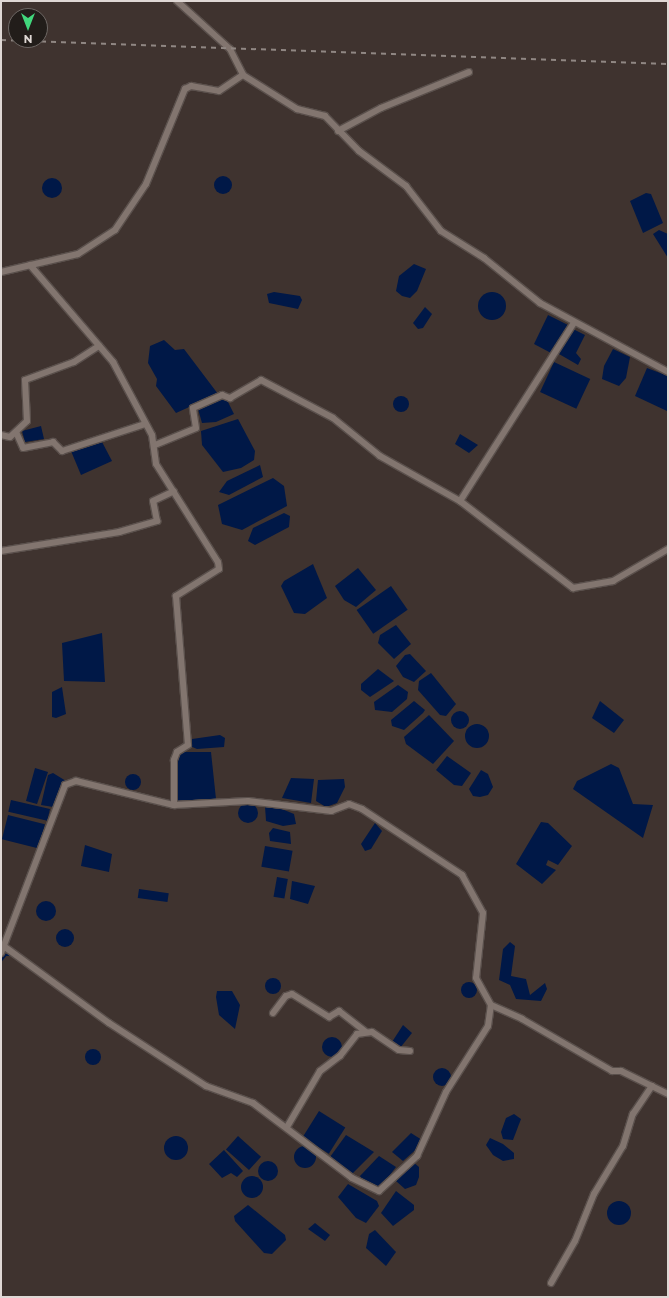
<!DOCTYPE html>
<style>
body{margin:0}
#map{position:relative;width:669px;height:1298px;overflow:hidden;background:#3f332f;font-family:Montserrat,sans-serif}
div>[style]{position:absolute}
[style*='--x']{left:calc(var(--x)*1px);top:calc(var(--y)*1px);width:calc(var(--w)*1px);rotate:calc(var(--a)*1deg)}
.water>*{inset:0;background:#001847;transform-origin:0 0}
.round{border-radius:50%}
.stream>*{height:1.5px;margin:-0.75px;padding:0 0.75px;transform-origin:0.75px;border-radius:0.75px;background:#001847}
.roads{filter:drop-shadow(1px 0 #5a504c) drop-shadow(-1px 0 #5a504c) drop-shadow(0 1px #5a504c) drop-shadow(0 -1px #5a504c)}
.minor>*{height:6px;margin:-3px;padding:0 3px;transform-origin:3px;border-radius:3px;background:#82756f}
.rail>*{height:1.5px;margin-top:-0.75px;transform-origin:0;background:repeating-linear-gradient(90deg,#908783 0 5px,transparent 0 10px)}
span{translate:-50% -50%;white-space:nowrap;text-align:center;line-height:1.15;-webkit-text-stroke:3.5px #221d1a;paint-order:stroke}
.frame{position:absolute;inset:0;border:2px solid #dfd8d5;pointer-events:none}
.north{position:absolute;left:8px;top:8px;width:40px;height:40px;box-sizing:border-box;background:#221d1a;border:1px solid #6e6865;border-radius:50%;rotate:180deg;font-size:11px;font-weight:700;line-height:16px;text-align:center;color:#dfd8d5}
.north::after{content:'';display:block;margin:auto;width:14px;height:18px;background:#41d77c;clip-path:polygon(50% 0,100% 100%,50% 72%,0 100%)}
</style>
<div id="map">
<div class="water">
<div class="round" style="left:214px;top:176px;width:18px;height:18px"></div>
<div class="round" style="left:42px;top:178px;width:20px;height:20px"></div>
<div style="clip-path:polygon(646px 193px,651px 194px,663px 223px,643px 233px,630px 201px)"></div>
<div style="clip-path:polygon(659px 230px,668px 234px,668px 258px,653px 234px)"></div>
<div style="clip-path:polygon(414px 264px,426px 269px,417px 291px,410px 298px,402px 296px,396px 291px,399px 276px)"></div>
<div style="clip-path:polygon(274px 292px,300px 296px,302px 300px,298px 309px,269px 303px,267px 294px)"></div>
<div class="round" style="left:478px;top:292px;width:28px;height:28px"></div>
<div style="clip-path:polygon(425px 307px,432px 314px,423px 328px,418px 329px,413px 323px)"></div>
<div style="clip-path:polygon(548px 315px,570px 326px,551px 353px,534px 344px)"></div>
<div style="clip-path:polygon(573px 329px,585px 335px,576px 353px,581px 359px,578px 365px,559px 354px)"></div>
<div style="clip-path:polygon(164px 340px,175px 350px,184px 349px,218px 394px,176px 413px,156px 386px,157px 379px,148px 363px,150px 346px)"></div>
<div style="clip-path:polygon(613px 349px,630px 357px,626px 378px,619px 386px,602px 379px,604px 366px)"></div>
<div style="left:554px;top:362px;width:40px;height:33px;rotate:25deg"></div>
<div style="clip-path:polygon(647px 368px,668px 376px,667px 411px,635px 396px)"></div>
<div class="round" style="left:393px;top:396px;width:16px;height:16px"></div>
<div style="clip-path:polygon(218px 398px,226px 398px,234px 414px,216px 422px,202px 423px,198px 409px)"></div>
<div style="clip-path:polygon(238px 419px,255px 451px,254px 460px,241px 468px,223px 472px,202px 445px,201px 431px)"></div>
<div style="clip-path:polygon(41px 426px,44px 439px,25px 442px,22px 431px)"></div>
<div style="clip-path:polygon(460px 434px,478px 445px,469px 453px,455px 444px)"></div>
<div style="clip-path:polygon(101px 440px,112px 461px,81px 475px,71px 451px)"></div>
<div style="clip-path:polygon(260px 465px,263px 477px,229px 495px,219px 492px,227px 481px)"></div>
<div style="clip-path:polygon(273px 478px,284px 486px,287px 506px,242px 530px,222px 524px,218px 505px)"></div>
<div style="clip-path:polygon(284px 513px,290px 516px,289px 527px,255px 545px,248px 541px,253px 528px)"></div>
<div style="clip-path:polygon(313px 564px,327px 598px,305px 614px,294px 613px,281px 586px,284px 581px)"></div>
<div style="clip-path:polygon(358px 568px,376px 590px,356px 607px,344px 600px,335px 586px)"></div>
<div style="left:391px;top:586px;width:29px;height:42px;rotate:55deg"></div>
<div style="clip-path:polygon(396px 625px,411px 644px,394px 659px,378px 643px,380px 635px)"></div>
<div style="clip-path:polygon(102px 633px,105px 682px,64px 681px,62px 643px)"></div>
<div style="clip-path:polygon(410px 654px,426px 671px,414px 682px,403px 677px,396px 666px,405px 655px)"></div>
<div style="clip-path:polygon(378px 669px,394px 681px,370px 697px,361px 690px,361px 684px)"></div>
<div style="clip-path:polygon(431px 673px,456px 704px,446px 716px,440px 715px,418px 690px,419px 681px)"></div>
<div style="clip-path:polygon(398px 685px,408px 692px,407px 699px,392px 712px,375px 710px,374px 702px)"></div>
<div style="clip-path:polygon(62px 687px,66px 714px,56px 718px,52px 717px,52px 692px)"></div>
<div style="clip-path:polygon(414px 701px,425px 710px,423px 713px,404px 730px,392px 726px,391px 720px)"></div>
<div style="clip-path:polygon(600px 701px,624px 720px,614px 733px,592px 718px)"></div>
<div class="round" style="left:451px;top:711px;width:18px;height:18px"></div>
<div style="clip-path:polygon(429px 715px,454px 741px,433px 764px,406px 744px,404px 737px)"></div>
<div class="round" style="left:465px;top:724px;width:24px;height:24px"></div>
<div style="clip-path:polygon(220px 735px,225px 738px,224px 747px,197px 749px,190px 746px,192px 739px)"></div>
<div style="clip-path:polygon(181px 752px,211px 752px,216px 799px,176px 801px,177px 757px)"></div>
<div style="clip-path:polygon(447px 756px,471px 773px,462px 786px,454px 785px,436px 770px)"></div>
<div style="clip-path:polygon(611px 764px,619px 768px,633px 804px,653px 805px,643px 838px,573px 789px,577px 781px)"></div>
<div style="clip-path:polygon(35px 768px,48px 772px,37px 804px,26px 801px)"></div>
<div style="clip-path:polygon(481px 770px,488px 774px,493px 787px,488px 795px,480px 797px,473px 796px,469px 789px)"></div>
<div style="clip-path:polygon(53px 773px,66px 781px,53px 807px,41px 805px,48px 775px)"></div>
<div class="round" style="left:125px;top:774px;width:16px;height:16px"></div>
<div style="clip-path:polygon(291px 778px,314px 779px,311px 803px,282px 798px)"></div>
<div style="clip-path:polygon(344px 779px,345px 787px,337px 803px,326px 807px,316px 801px,318px 780px)"></div>
<div style="left:11px;top:800px;width:40px;height:12px;rotate:13deg"></div>
<div class="round" style="left:238px;top:803px;width:20px;height:20px"></div>
<div style="clip-path:polygon(272px 805px,294px 814px,296px 824px,283px 826px,266px 821px,265px 806px)"></div>
<div style="left:8px;top:815px;width:38px;height:25px;rotate:14deg"></div>
<div style="clip-path:polygon(541px 822px,548px 823px,572px 846px,558px 865px,548px 860px,546px 865px,556px 870px,542px 884px,516px 864px)"></div>
<div style="clip-path:polygon(375px 823px,382px 831px,371px 849px,365px 851px,361px 844px)"></div>
<div style="clip-path:polygon(273px 828px,290px 832px,291px 844px,270px 841px,269px 833px)"></div>
<div style="clip-path:polygon(85px 845px,112px 854px,109px 872px,81px 866px)"></div>
<div style="left:265px;top:846px;width:28px;height:21px;rotate:10deg"></div>
<div style="left:277px;top:877px;width:11px;height:20px;rotate:10deg"></div>
<div style="clip-path:polygon(292px 881px,315px 886px,308px 904px,290px 899px)"></div>
<div style="left:139px;top:889px;width:30px;height:9px;rotate:8deg"></div>
<div class="round" style="left:36px;top:901px;width:20px;height:20px"></div>
<div class="round" style="left:56px;top:929px;width:18px;height:18px"></div>
<div style="clip-path:polygon(510px 942px,515px 946px,511px 976px,526px 979px,530px 995px,545px 983px,547px 989px,541px 1001px,516px 999px,510px 985px,499px 980px,503px 949px)"></div>
<div class="round" style="left:265px;top:978px;width:16px;height:16px"></div>
<div class="round" style="left:461px;top:982px;width:16px;height:16px"></div>
<div style="clip-path:polygon(232px 991px,240px 1005px,235px 1029px,219px 1015px,216px 997px,217px 991px)"></div>
<div style="clip-path:polygon(403px 1025px,412px 1033px,400px 1048px,392px 1042px)"></div>
<div class="round" style="left:322px;top:1037px;width:20px;height:20px"></div>
<div class="round" style="left:85px;top:1049px;width:16px;height:16px"></div>
<div class="round" style="left:433px;top:1068px;width:18px;height:18px"></div>
<div style="left:319px;top:1111px;width:31px;height:31px;rotate:32deg"></div>
<div style="clip-path:polygon(514px 1114px,521px 1119px,513px 1140px,503px 1139px,501px 1132px,506px 1118px)"></div>
<div style="clip-path:polygon(411px 1133px,422px 1140px,421px 1145px,403px 1161px,392px 1152px)"></div>
<div style="clip-path:polygon(346px 1135px,374px 1152px,352px 1174px,330px 1157px)"></div>
<div class="round" style="left:164px;top:1136px;width:24px;height:24px"></div>
<div style="left:238px;top:1136px;width:31px;height:18px;rotate:42deg"></div>
<div style="clip-path:polygon(490px 1138px,503px 1144px,514px 1153px,514px 1159px,503px 1161px,493px 1155px,486px 1145px)"></div>
<div class="round" style="left:294px;top:1146px;width:22px;height:22px"></div>
<div style="clip-path:polygon(224px 1150px,243px 1171px,237px 1177px,231px 1173px,222px 1178px,209px 1164px)"></div>
<div style="clip-path:polygon(379px 1156px,396px 1167px,380px 1188px,363px 1181px,360px 1176px)"></div>
<div class="round" style="left:258px;top:1161px;width:20px;height:20px"></div>
<div style="clip-path:polygon(413px 1162px,419px 1167px,419px 1177px,416px 1185px,405px 1189px,396px 1181px)"></div>
<div class="round" style="left:241px;top:1176px;width:22px;height:22px"></div>
<div style="clip-path:polygon(348px 1184px,377px 1201px,379px 1206px,366px 1223px,356px 1218px,338px 1197px)"></div>
<div style="clip-path:polygon(396px 1191px,414px 1205px,414px 1210px,393px 1226px,381px 1213px)"></div>
<div class="round" style="left:607px;top:1201px;width:24px;height:24px"></div>
<div style="clip-path:polygon(248px 1205px,285px 1235px,286px 1240px,272px 1254px,264px 1253px,235px 1221px,234px 1216px)"></div>
<div style="clip-path:polygon(315px 1223px,330px 1235px,325px 1241px,308px 1229px)"></div>
<div style="clip-path:polygon(375px 1230px,396px 1252px,386px 1266px,366px 1248px,369px 1234px)"></div>
</div>
<div class="stream">
<div style="--x:1;--y:961;--w:8;--a:-50"></div>
<div style="--x:6;--y:955;--w:6;--a:0"></div>
</div>
<div class="roads">
<div class="minor">
<div style="--x:177;--y:1;--w:72;--a:42.2"></div>
<div style="--x:230;--y:49;--w:29;--a:63"></div>
<div style="--x:338;--y:131;--w:49;--a:-28.1"></div>
<div style="--x:381;--y:108;--w:95;--a:-22.2"></div>
<div style="--x:30;--y:265;--w:128;--a:49.4"></div>
<div style="--x:113;--y:362;--w:83;--a:61.9"></div>
<div style="--x:152;--y:435;--w:29;--a:82"></div>
<div style="--x:156;--y:464;--w:116;--a:57.7"></div>
<div style="--x:218;--y:562;--w:7;--a:82"></div>
<div style="--x:219;--y:569;--w:51;--a:147.9"></div>
<div style="--x:176;--y:596;--w:149;--a:85.4"></div>
<div style="--x:188;--y:745;--w:13;--a:148"></div>
<div style="--x:177;--y:752;--w:9;--a:111"></div>
<div style="--x:174;--y:760;--w:45;--a:90"></div>
<div style="--x:174;--y:805;--w:74;--a:-3.1"></div>
<div style="--x:248;--y:801;--w:84;--a:6.9"></div>
<div style="--x:331;--y:811;--w:19;--a:-21"></div>
<div style="--x:349;--y:804;--w:14;--a:21"></div>
<div style="--x:362;--y:809;--w:120;--a:33.4"></div>
<div style="--x:462;--y:875;--w:43;--a:61.1"></div>
<div style="--x:483;--y:913;--w:65;--a:96.1"></div>
<div style="--x:476;--y:978;--w:31;--a:61"></div>
<div style="--x:491;--y:1005;--w:34;--a:24"></div>
<div style="--x:522;--y:1019;--w:104;--a:30"></div>
<div style="--x:612;--y:1071;--w:9;--a:0"></div>
<div style="--x:621;--y:1071;--w:52;--a:26.1"></div>
<div style="--x:1;--y:272;--w:79;--a:-13.2"></div>
<div style="--x:78;--y:254;--w:44;--a:-33"></div>
<div style="--x:115;--y:230;--w:55;--a:-56"></div>
<div style="--x:146;--y:184;--w:103;--a:-67.7"></div>
<div style="--x:185;--y:89;--w:7;--a:-27"></div>
<div style="--x:191;--y:86;--w:28;--a:10"></div>
<div style="--x:219;--y:91;--w:29;--a:-34"></div>
<div style="--x:243;--y:75;--w:64;--a:32.2"></div>
<div style="--x:297;--y:109;--w:29;--a:14"></div>
<div style="--x:325;--y:116;--w:49;--a:45.8"></div>
<div style="--x:359;--y:151;--w:59;--a:36.7"></div>
<div style="--x:406;--y:186;--w:57;--a:52.1"></div>
<div style="--x:441;--y:231;--w:51;--a:32.1"></div>
<div style="--x:484;--y:258;--w:72;--a:38.8"></div>
<div style="--x:540;--y:303;--w:145;--a:28.3"></div>
<div style="--x:16;--y:432;--w:17;--a:66"></div>
<div style="--x:23;--y:448;--w:31;--a:-11"></div>
<div style="--x:53;--y:442;--w:13;--a:45"></div>
<div style="--x:62;--y:451;--w:87;--a:-18"></div>
<div style="--x:1;--y:435;--w:9;--a:13"></div>
<div style="--x:10;--y:437;--w:23;--a:-43"></div>
<div style="--x:27;--y:421;--w:41;--a:-92.8"></div>
<div style="--x:25;--y:380;--w:52;--a:-20.2"></div>
<div style="--x:74;--y:362;--w:30;--a:-33"></div>
<div style="--x:155;--y:445;--w:44;--a:-22.5"></div>
<div style="--x:196;--y:428;--w:20;--a:-99"></div>
<div style="--x:193;--y:408;--w:32;--a:-24"></div>
<div style="--x:222;--y:395;--w:9;--a:21"></div>
<div style="--x:230;--y:398;--w:36;--a:-30"></div>
<div style="--x:261;--y:380;--w:81;--a:27.8"></div>
<div style="--x:333;--y:418;--w:60;--a:39"></div>
<div style="--x:380;--y:456;--w:92;--a:29.4"></div>
<div style="--x:460;--y:501;--w:143;--a:37.6"></div>
<div style="--x:573;--y:588;--w:41;--a:-9.9"></div>
<div style="--x:613;--y:581;--w:64;--a:-30.2"></div>
<div style="--x:460;--y:501;--w:211;--a:-57.4"></div>
<div style="--x:1;--y:551;--w:120;--a:-9.1"></div>
<div style="--x:119;--y:532;--w:40;--a:-16"></div>
<div style="--x:157;--y:521;--w:20;--a:-101"></div>
<div style="--x:153;--y:501;--w:23;--a:-25"></div>
<div style="--x:5;--y:947;--w:129;--a:36.2"></div>
<div style="--x:109;--y:1023;--w:116;--a:33"></div>
<div style="--x:206;--y:1086;--w:50;--a:19.9"></div>
<div style="--x:253;--y:1103;--w:124;--a:37.1"></div>
<div style="--x:352;--y:1178;--w:30;--a:26"></div>
<div style="--x:379;--y:1191;--w:52;--a:-42.6"></div>
<div style="--x:417;--y:1156;--w:70;--a:-65.6"></div>
<div style="--x:446;--y:1092;--w:78;--a:-57.5"></div>
<div style="--x:488;--y:1026;--w:21;--a:-82"></div>
<div style="--x:1;--y:953;--w:180;--a:-69.1"></div>
<div style="--x:65;--y:785;--w:12;--a:-20"></div>
<div style="--x:76;--y:781;--w:101;--a:13.8"></div>
<div style="--x:273;--y:1013;--w:21;--a:-53"></div>
<div style="--x:286;--y:996;--w:6;--a:-18"></div>
<div style="--x:292;--y:994;--w:44;--a:31.9"></div>
<div style="--x:329;--y:1017;--w:12;--a:-31"></div>
<div style="--x:339;--y:1011;--w:34;--a:38"></div>
<div style="--x:287;--y:1127;--w:65;--a:-59.5"></div>
<div style="--x:320;--y:1071;--w:25;--a:-37"></div>
<div style="--x:340;--y:1056;--w:28;--a:-52"></div>
<div style="--x:357;--y:1034;--w:15;--a:-8"></div>
<div style="--x:372;--y:1032;--w:32;--a:34"></div>
<div style="--x:399;--y:1050;--w:11;--a:5"></div>
<div style="--x:551;--y:1283;--w:48;--a:-60.3"></div>
<div style="--x:575;--y:1241;--w:51;--a:-68"></div>
<div style="--x:594;--y:1194;--w:56;--a:-58.9"></div>
<div style="--x:623;--y:1146;--w:34;--a:-73"></div>
<div style="--x:633;--y:1114;--w:34;--a:-56"></div>
</div>
</div>
<div class="rail">
<div style="--x:1;--y:40;--w:667;--a:2.06"></div>
</div>
<div class="frame"></div>
<div class="north">N</div>
</div>
